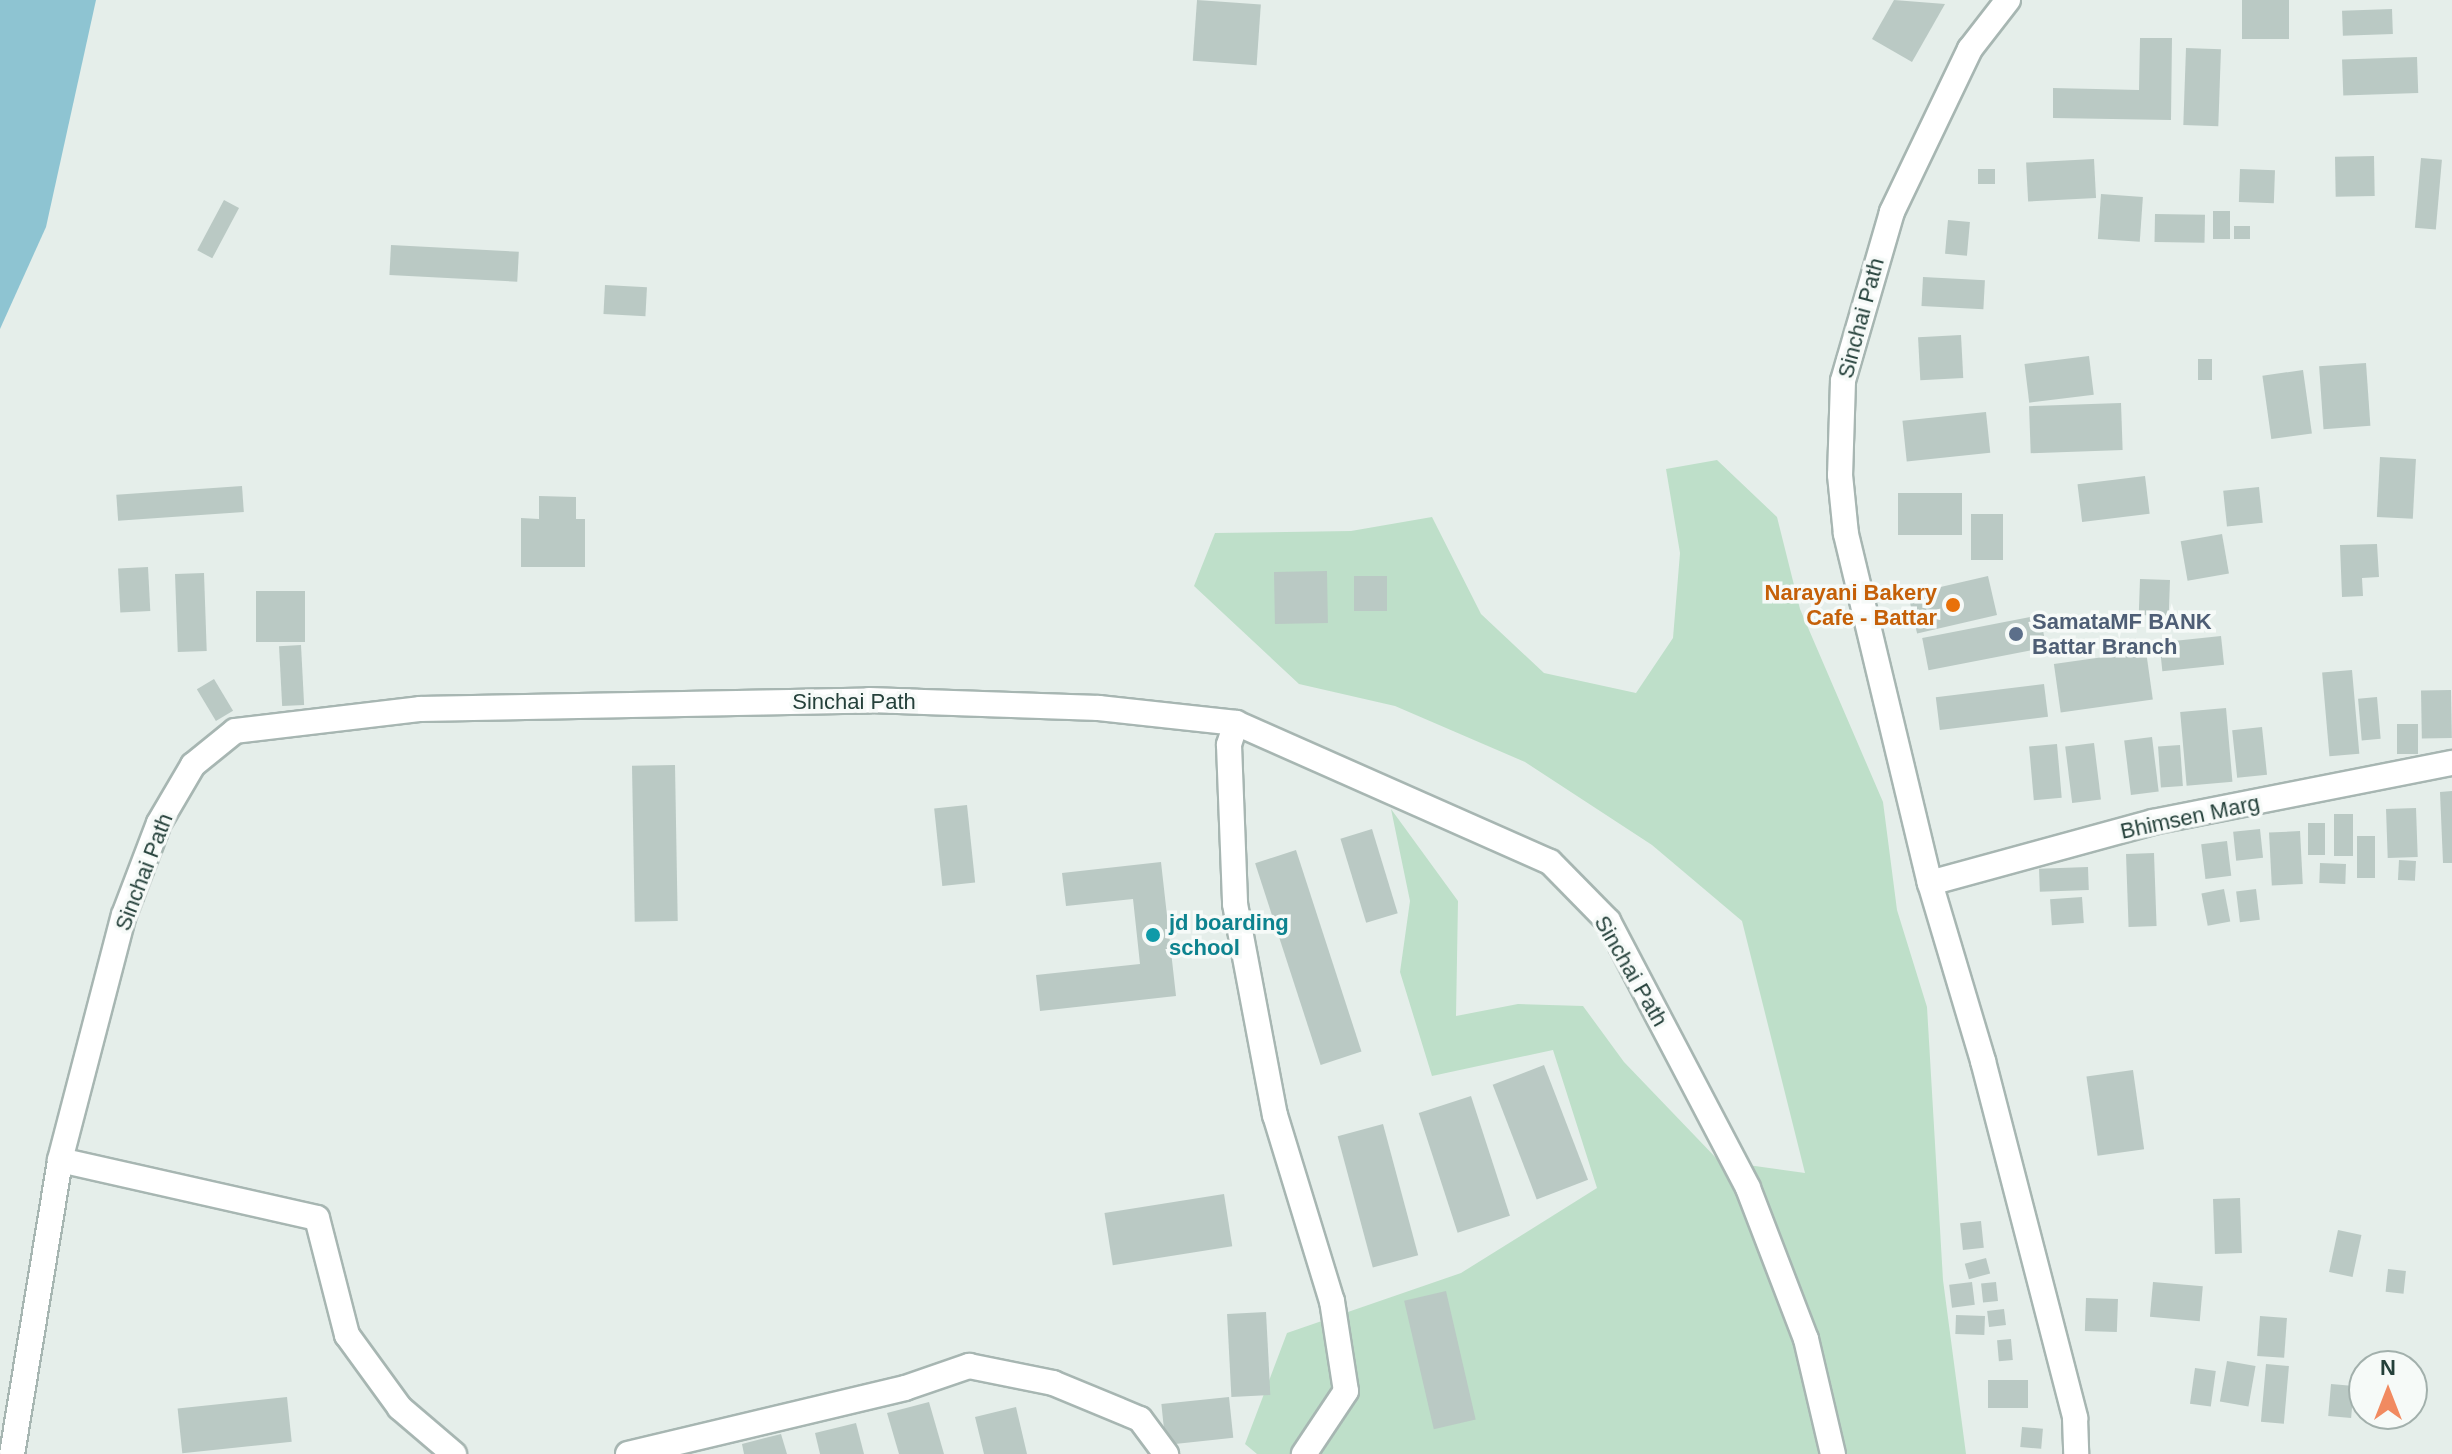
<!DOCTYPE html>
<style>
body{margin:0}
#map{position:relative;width:2452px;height:1454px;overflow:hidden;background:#e5eeea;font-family:Helvetica,sans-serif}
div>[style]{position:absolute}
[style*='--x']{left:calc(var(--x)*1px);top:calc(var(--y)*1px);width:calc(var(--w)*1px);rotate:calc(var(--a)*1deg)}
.green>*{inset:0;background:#bedfc9}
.water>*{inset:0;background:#8ec4d2}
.building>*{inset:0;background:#bac9c4;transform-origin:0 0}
.roads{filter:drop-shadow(2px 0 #a7b6b2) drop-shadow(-2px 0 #a7b6b2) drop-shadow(0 2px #a7b6b2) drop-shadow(0 -2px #a7b6b2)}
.minor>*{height:24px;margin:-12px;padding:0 12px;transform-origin:12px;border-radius:12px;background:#fff}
.tertiary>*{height:24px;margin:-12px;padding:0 12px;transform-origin:12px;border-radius:12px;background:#fff}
.dots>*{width:22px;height:22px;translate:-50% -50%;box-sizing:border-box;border:4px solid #f6faf8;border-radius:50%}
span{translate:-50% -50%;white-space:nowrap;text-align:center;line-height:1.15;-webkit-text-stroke:7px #f6faf8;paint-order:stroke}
.street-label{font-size:22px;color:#24403a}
.food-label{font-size:22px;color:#c56008;font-weight:700}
.right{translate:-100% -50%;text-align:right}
.service-label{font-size:22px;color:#4e5e75;font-weight:700}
.left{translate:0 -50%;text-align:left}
.culture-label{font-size:22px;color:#0d838f;font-weight:700}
.north{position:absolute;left:2348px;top:1350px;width:80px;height:80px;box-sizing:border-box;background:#f6faf8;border:2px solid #a2b0ac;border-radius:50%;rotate:0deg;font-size:22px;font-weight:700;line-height:32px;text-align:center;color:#24403a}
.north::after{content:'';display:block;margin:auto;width:28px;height:36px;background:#f18a60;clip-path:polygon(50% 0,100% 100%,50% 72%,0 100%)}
</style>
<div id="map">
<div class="green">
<div style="clip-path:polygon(1717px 460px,1777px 517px,1800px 609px,1883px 802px,1897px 910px,1927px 1007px,1943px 1280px,1966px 1454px,1257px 1454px,1245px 1444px,1287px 1333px,1461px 1273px,1597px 1188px,1553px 1050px,1432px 1076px,1400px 972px,1410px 901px,1391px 809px,1458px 901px,1456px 1016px,1518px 1004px,1583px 1006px,1624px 1062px,1719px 1161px,1805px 1173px,1742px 921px,1652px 845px,1525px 762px,1395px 706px,1299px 684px,1194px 586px,1215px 533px,1351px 531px,1432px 517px,1481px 614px,1544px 673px,1636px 693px,1673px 638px,1680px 553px,1666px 469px)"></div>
</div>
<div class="water">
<div style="clip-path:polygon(0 0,96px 0,46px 227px,0 329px)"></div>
</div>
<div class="building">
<div style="left:1197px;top:0;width:64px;height:61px;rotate:4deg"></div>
<div style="clip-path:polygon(1894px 0,1945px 4px,1912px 62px,1872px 39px)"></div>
<div style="left:2242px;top:0;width:47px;height:39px"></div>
<div style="left:2392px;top:9px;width:25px;height:50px;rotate:88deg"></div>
<div style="clip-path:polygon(2140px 38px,2172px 38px,2171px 120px,2053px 118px,2053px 88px,2139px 90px)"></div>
<div style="left:2186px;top:48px;width:35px;height:77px;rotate:2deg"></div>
<div style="left:2417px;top:57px;width:36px;height:75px;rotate:88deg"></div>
<div style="left:2374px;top:156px;width:40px;height:39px;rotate:89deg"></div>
<div style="left:2421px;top:158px;width:21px;height:70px;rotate:5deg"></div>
<div style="left:2094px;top:159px;width:39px;height:68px;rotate:87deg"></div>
<div style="left:1978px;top:169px;width:17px;height:15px"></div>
<div style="left:2240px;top:169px;width:35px;height:33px;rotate:2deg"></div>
<div style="left:2101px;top:194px;width:42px;height:45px;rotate:4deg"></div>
<div style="left:224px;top:200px;width:17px;height:57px;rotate:28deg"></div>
<div style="left:2213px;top:211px;width:17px;height:28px"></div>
<div style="left:2155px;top:214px;width:50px;height:28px;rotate:1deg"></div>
<div style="left:1948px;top:220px;width:22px;height:34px;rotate:5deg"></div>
<div style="left:2250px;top:226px;width:13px;height:16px;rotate:90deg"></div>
<div style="left:391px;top:245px;width:128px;height:30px;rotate:3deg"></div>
<div style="left:1923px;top:277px;width:62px;height:29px;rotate:3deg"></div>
<div style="left:605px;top:285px;width:42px;height:29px;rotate:3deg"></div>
<div style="left:1961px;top:335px;width:43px;height:43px;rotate:87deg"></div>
<div style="left:2089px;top:356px;width:39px;height:65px;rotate:83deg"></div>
<div style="left:2198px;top:359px;width:14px;height:21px"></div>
<div style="left:2366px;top:363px;width:63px;height:47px;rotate:86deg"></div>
<div style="left:2303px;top:370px;width:64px;height:41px;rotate:82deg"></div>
<div style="left:2121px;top:403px;width:47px;height:92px;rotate:88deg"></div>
<div style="left:1986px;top:412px;width:41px;height:84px;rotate:84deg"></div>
<div style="left:2380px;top:457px;width:36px;height:60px;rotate:3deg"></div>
<div style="left:2145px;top:476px;width:38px;height:68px;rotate:83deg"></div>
<div style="left:242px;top:486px;width:26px;height:126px;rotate:86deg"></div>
<div style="left:2259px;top:487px;width:36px;height:36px;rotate:84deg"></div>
<div style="left:1898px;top:493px;width:64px;height:42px"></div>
<div style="clip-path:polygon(539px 496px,576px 497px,576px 519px,585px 519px,585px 567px,521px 567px,521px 518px,539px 519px)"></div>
<div style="left:1971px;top:514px;width:32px;height:46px"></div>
<div style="left:2222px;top:534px;width:40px;height:42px;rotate:80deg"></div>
<div style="clip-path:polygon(2377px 544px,2379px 577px,2362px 578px,2363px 596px,2342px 597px,2340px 545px)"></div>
<div style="left:148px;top:567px;width:44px;height:30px;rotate:87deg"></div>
<div style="left:1327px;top:571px;width:52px;height:53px;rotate:89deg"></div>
<div style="left:204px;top:573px;width:78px;height:29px;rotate:88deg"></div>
<div style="left:1354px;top:576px;width:33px;height:35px"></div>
<div style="left:1988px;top:576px;width:40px;height:82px;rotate:77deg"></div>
<div style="left:2140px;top:579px;width:30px;height:36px;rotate:2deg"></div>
<div style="left:256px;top:591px;width:49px;height:51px"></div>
<div style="left:2040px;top:615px;width:33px;height:120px;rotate:79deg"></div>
<div style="left:2221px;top:636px;width:29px;height:62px;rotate:84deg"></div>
<div style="left:301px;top:645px;width:60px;height:22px;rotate:87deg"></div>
<div style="left:2146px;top:651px;width:49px;height:93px;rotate:82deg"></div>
<div style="left:2352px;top:670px;width:84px;height:30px;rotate:85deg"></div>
<div style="left:214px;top:679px;width:37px;height:20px;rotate:59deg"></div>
<div style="left:2044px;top:684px;width:33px;height:109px;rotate:83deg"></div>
<div style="left:2451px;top:690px;width:48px;height:30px;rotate:89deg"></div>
<div style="left:2377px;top:697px;width:42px;height:19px;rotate:85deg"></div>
<div style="left:2226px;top:708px;width:74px;height:46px;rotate:85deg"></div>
<div style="left:2397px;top:724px;width:21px;height:30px"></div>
<div style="left:2262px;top:727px;width:48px;height:30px;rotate:84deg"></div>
<div style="left:2152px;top:737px;width:55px;height:28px;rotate:83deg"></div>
<div style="left:2094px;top:743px;width:57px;height:29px;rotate:83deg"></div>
<div style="left:2057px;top:744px;width:54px;height:28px;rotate:85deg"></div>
<div style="left:2180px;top:745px;width:41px;height:22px;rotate:86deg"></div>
<div style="left:675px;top:765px;width:156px;height:43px;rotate:89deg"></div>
<div style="clip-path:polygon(2452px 791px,2452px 863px,2443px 863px,2440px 792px)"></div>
<div style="left:967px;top:805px;width:78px;height:33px;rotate:84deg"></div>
<div style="left:2416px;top:808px;width:49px;height:30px;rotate:88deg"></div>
<div style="left:2334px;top:814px;width:19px;height:42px"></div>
<div style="left:2308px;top:823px;width:17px;height:32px"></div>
<div style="left:1372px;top:829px;width:88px;height:33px;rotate:73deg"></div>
<div style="left:2260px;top:829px;width:29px;height:27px;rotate:84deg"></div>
<div style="left:2300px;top:831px;width:53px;height:31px;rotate:87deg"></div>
<div style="left:2357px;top:836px;width:18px;height:42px"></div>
<div style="left:2227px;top:841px;width:35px;height:26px;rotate:83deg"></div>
<div style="left:1296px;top:850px;width:212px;height:43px;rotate:72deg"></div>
<div style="left:2154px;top:853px;width:73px;height:28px;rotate:88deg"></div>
<div style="left:2399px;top:860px;width:17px;height:20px;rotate:3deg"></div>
<div style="clip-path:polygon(1161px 862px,1176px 996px,1040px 1011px,1036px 975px,1140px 964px,1133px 899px,1066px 906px,1062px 873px)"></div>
<div style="left:2320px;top:863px;width:26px;height:20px;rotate:2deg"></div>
<div style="left:2088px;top:867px;width:23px;height:49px;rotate:88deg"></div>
<div style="left:2224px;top:889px;width:33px;height:23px;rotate:79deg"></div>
<div style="left:2256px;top:889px;width:31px;height:20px;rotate:83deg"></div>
<div style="left:2082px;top:897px;width:26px;height:32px;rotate:86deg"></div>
<div style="left:1544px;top:1065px;width:123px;height:55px;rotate:69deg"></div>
<div style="left:2133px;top:1070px;width:80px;height:47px;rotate:82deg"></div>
<div style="left:1471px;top:1096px;width:126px;height:55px;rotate:72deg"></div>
<div style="left:1383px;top:1124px;width:136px;height:47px;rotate:75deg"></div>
<div style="left:1224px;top:1194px;width:53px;height:121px;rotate:81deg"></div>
<div style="left:2240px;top:1198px;width:55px;height:27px;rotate:88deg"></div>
<div style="left:1981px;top:1221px;width:27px;height:21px;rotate:84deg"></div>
<div style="left:2338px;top:1230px;width:24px;height:43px;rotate:12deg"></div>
<div style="left:1986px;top:1258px;width:16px;height:22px;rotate:75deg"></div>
<div style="left:2388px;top:1269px;width:18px;height:23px;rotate:6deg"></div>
<div style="left:1972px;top:1282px;width:23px;height:23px;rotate:83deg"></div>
<div style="left:1996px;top:1282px;width:19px;height:15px;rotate:84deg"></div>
<div style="left:2153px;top:1282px;width:50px;height:35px;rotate:5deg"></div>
<div style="left:1446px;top:1291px;width:132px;height:43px;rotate:77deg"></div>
<div style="left:2086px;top:1298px;width:32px;height:33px;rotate:2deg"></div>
<div style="left:2004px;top:1309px;width:16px;height:17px;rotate:83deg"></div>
<div style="left:1266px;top:1312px;width:83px;height:39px;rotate:87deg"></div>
<div style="left:1956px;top:1315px;width:29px;height:19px;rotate:2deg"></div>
<div style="left:2260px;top:1316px;width:27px;height:40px;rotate:4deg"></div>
<div style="left:2011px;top:1339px;width:21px;height:14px;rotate:85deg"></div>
<div style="left:2227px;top:1361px;width:29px;height:41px;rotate:10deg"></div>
<div style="left:2266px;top:1364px;width:23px;height:58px;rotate:5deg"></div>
<div style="left:2195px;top:1368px;width:21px;height:36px;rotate:8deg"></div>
<div style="left:2028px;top:1380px;width:28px;height:40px;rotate:90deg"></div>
<div style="left:2331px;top:1384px;width:23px;height:32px;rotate:5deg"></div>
<div style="left:287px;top:1397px;width:45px;height:110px;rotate:84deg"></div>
<div style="left:1229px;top:1397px;width:41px;height:68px;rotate:84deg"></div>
<div style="clip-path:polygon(929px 1402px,944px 1454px,899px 1454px,887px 1413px)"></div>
<div style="clip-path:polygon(1016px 1407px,1027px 1454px,984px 1454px,975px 1417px)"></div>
<div style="clip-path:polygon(856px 1423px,864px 1454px,820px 1454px,815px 1433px)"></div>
<div style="left:2022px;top:1427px;width:21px;height:20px;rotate:5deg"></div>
<div style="clip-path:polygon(781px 1434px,787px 1454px,744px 1454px,742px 1444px)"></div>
</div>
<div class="roads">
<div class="minor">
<div style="--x:1236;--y:723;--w:23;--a:108"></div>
<div style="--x:1229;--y:745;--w:159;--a:87.8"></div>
<div style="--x:1235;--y:904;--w:215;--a:79.3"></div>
<div style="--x:1275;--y:1115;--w:195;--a:73"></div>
<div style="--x:1332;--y:1301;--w:91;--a:81.2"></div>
<div style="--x:1346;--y:1391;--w:76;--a:123.7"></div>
<div style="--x:1930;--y:883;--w:231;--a:-15.3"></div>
<div style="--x:2153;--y:822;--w:305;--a:-11.2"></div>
<div style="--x:60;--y:1160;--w:263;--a:12.7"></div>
<div style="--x:317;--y:1218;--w:121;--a:75.6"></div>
<div style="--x:347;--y:1335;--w:90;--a:54"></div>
<div style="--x:400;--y:1408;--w:71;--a:40.4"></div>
<div style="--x:628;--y:1454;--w:285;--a:-13.4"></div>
<div style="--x:905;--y:1388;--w:68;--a:-19"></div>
<div style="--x:969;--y:1366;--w:86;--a:11.4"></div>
<div style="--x:1053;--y:1383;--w:94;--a:22.5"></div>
<div style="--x:1140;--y:1419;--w:44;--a:53.4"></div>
</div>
<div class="tertiary">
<div style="--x:2008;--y:0;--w:62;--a:127.8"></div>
<div style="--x:1970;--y:49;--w:181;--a:115.6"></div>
<div style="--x:1892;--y:212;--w:176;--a:106.2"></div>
<div style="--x:1843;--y:381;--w:94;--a:91.8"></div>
<div style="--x:1840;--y:475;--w:59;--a:84.2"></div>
<div style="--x:1846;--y:534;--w:359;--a:76.5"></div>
<div style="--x:1930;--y:883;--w:186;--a:73.4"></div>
<div style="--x:1983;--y:1061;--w:369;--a:75.5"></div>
<div style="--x:2075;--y:1418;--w:36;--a:88"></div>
<div style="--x:12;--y:1454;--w:298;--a:-80.7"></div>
<div style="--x:60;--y:1160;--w:253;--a:-75.4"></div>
<div style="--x:124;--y:915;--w:98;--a:-69.2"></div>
<div style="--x:159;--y:823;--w:67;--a:-59.6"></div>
<div style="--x:193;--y:765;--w:54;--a:-39"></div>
<div style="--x:235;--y:731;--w:186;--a:-6.8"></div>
<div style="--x:420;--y:709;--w:449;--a:-1.1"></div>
<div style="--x:869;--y:700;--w:230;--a:2"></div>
<div style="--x:1099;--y:708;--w:138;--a:6.2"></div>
<div style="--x:1236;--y:723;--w:343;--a:23.9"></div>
<div style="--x:1550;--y:862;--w:83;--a:45.5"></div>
<div style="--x:1608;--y:921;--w:301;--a:62.3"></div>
<div style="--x:1748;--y:1188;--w:162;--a:69"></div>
<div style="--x:1806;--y:1339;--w:118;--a:76.8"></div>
</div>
</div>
<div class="dots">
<div style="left:1953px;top:605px;background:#e8710a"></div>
<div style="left:2016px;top:634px;background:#5c6f8a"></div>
<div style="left:1153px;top:935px;background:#0f9aa8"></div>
</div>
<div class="street-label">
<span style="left:1861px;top:318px;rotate:-75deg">Sinchai Path</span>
<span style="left:854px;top:702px">Sinchai Path</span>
<span style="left:2190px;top:817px;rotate:-12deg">Bhimsen Marg</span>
<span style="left:144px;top:872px;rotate:-69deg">Sinchai Path</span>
<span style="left:1631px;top:971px;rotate:60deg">Sinchai Path</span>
</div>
<div class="food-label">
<span class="right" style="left:1937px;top:605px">Narayani Bakery<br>Cafe - Battar</span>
</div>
<div class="service-label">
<span class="left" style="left:2032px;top:634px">SamataMF BANK<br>Battar Branch</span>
</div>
<div class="culture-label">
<span class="left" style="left:1169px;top:935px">jd boarding<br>school</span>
</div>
<div class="north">N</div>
</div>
